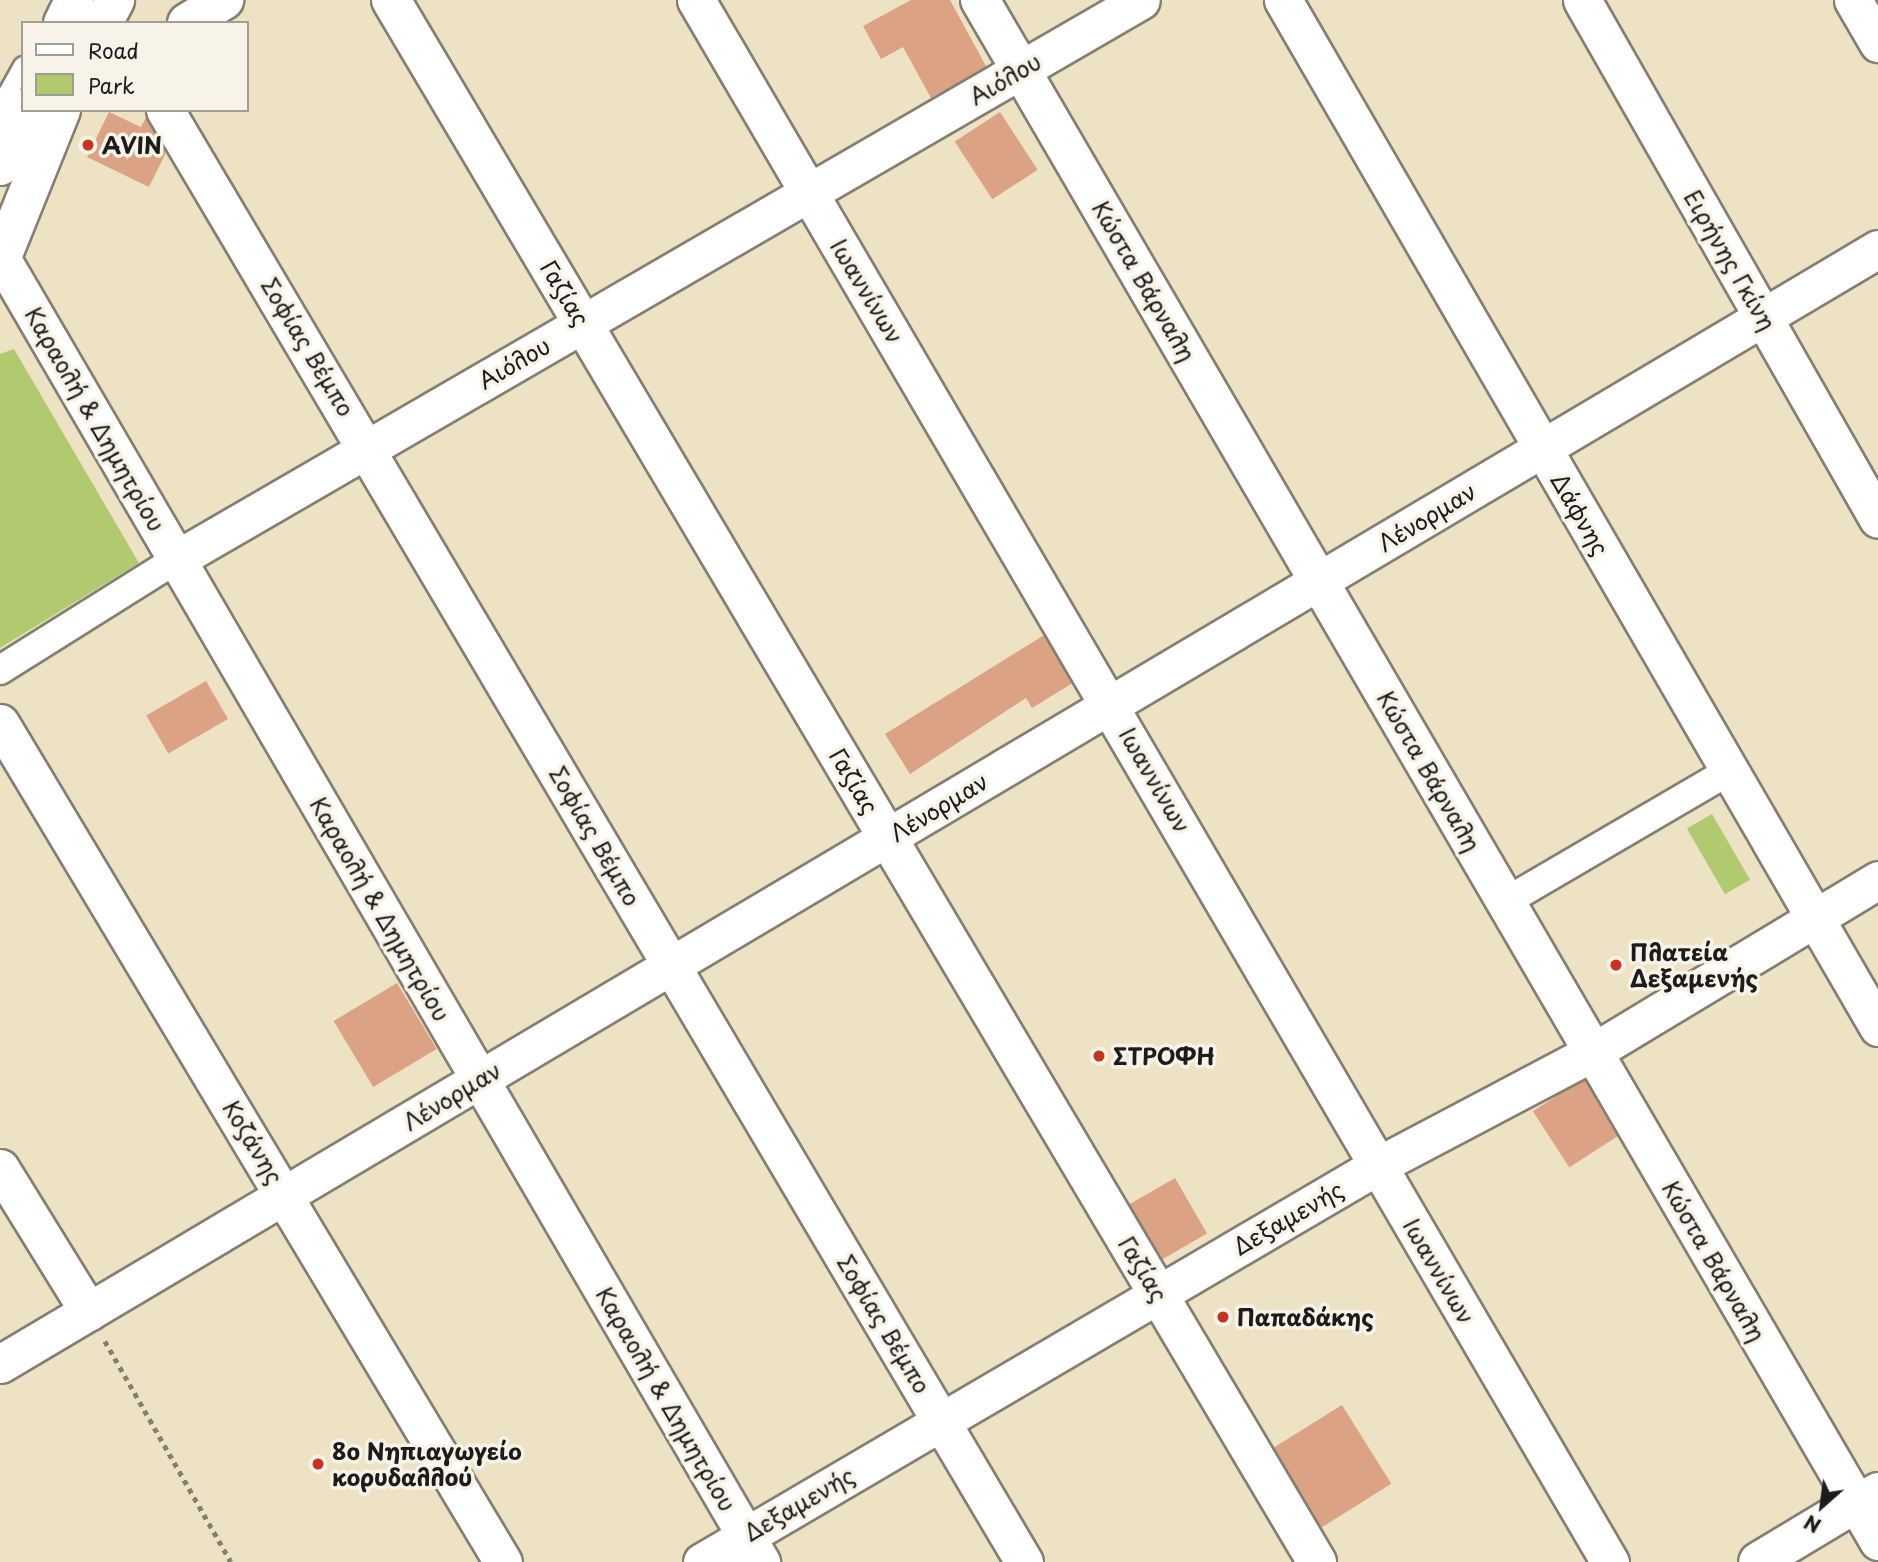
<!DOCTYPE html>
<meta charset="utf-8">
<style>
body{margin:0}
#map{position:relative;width:1878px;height:1562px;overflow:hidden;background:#ede2c3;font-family:"Playpen Sans",sans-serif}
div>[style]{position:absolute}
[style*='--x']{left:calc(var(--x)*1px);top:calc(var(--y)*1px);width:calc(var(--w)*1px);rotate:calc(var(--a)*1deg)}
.green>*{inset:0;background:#b1ca70;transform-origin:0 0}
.building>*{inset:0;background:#dca284;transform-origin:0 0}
.path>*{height:4.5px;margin-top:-2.25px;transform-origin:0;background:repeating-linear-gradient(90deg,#847f70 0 5px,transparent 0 10px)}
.roads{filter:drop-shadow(2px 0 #847f70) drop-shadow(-2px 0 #847f70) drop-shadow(0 2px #847f70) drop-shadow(0 -2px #847f70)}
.service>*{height:18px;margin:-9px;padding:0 9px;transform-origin:9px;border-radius:9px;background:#fff}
.pedestrian>*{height:28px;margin:-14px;padding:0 14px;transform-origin:14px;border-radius:14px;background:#fff}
.minor>*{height:37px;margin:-18.5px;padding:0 18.5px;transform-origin:18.5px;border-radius:18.5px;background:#fff}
.tertiary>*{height:38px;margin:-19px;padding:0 19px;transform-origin:19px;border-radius:19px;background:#fff}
.dots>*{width:19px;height:19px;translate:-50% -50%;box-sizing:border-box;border:4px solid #f7f3e8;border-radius:50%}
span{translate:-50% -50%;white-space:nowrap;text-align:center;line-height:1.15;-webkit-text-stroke:7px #f7f3e8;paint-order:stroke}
.street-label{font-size:23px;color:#1c1c1c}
.poi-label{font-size:23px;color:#1c1c1c;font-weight:700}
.left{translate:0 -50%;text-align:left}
.legend{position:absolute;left:21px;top:21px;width:228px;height:91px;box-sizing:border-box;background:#f7f3e8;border:2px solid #9f9d96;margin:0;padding:9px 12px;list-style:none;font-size:21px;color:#1c1c1c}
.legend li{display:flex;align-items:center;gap:14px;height:35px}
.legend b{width:35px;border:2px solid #9f9d96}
.north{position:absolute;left:1787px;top:1471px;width:70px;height:70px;-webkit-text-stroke:5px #f7f3e8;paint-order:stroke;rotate:208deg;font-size:19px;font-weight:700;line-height:28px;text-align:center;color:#1c1c1c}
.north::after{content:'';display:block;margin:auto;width:24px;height:32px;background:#1c1c1c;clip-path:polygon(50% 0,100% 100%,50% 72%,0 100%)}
</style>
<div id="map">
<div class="green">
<div style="clip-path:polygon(14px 349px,139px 563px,0 648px,0 354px)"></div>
<div style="left:1712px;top:814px;width:76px;height:29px;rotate:60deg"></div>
</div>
<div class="building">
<div style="clip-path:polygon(911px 0,950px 0,987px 68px,931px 98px,903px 47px,881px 59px,863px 26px)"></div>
<div style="clip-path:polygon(109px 112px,141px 127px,147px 115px,177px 130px,149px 187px,87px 157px)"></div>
<div style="left:1000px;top:112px;width:69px;height:54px;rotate:57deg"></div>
<div style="clip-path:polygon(1054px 629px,1084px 676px,1032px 708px,1026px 698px,910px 774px,885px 734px)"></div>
<div style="left:206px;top:681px;width:44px;height:69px;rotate:60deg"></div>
<div style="left:397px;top:983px;width:77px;height:74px;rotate:59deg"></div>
<div style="left:1584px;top:1078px;width:67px;height:61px;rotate:57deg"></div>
<div style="left:1175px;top:1178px;width:64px;height:55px;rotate:60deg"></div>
<div style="left:1342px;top:1405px;width:93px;height:83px;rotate:58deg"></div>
</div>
<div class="path">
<div style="--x:105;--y:1341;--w:254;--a:60.3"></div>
</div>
<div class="roads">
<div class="service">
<div style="--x:0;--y:107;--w:47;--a:-60.7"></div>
</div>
<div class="pedestrian">
<div style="--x:0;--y:670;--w:209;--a:-32.1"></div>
<div style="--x:1505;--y:902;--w:259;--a:-30.3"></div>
</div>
<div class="minor">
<div style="--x:696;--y:0;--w:1810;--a:59.67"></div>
<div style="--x:1283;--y:0;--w:1187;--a:59.91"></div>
<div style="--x:1582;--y:0;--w:597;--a:60.3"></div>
<div style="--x:1853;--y:0;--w:50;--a:59.8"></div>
<div style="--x:165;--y:110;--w:1687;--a:59.39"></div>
<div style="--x:0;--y:256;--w:1512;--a:59.77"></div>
<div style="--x:177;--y:559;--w:1114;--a:-30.11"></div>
<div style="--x:0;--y:723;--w:978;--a:59.06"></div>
<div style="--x:0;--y:1168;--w:169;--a:58.3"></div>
<div style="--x:0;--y:1364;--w:2184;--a:-30.7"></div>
<div style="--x:1878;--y:1491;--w:25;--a:151"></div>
<div style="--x:1856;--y:1503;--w:44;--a:59.9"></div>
<div style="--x:702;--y:1562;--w:783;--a:-30.4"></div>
<div style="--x:1377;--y:1166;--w:244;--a:-27.8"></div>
<div style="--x:1593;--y:1052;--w:333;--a:-31.1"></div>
</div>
<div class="tertiary">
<div style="--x:391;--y:0;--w:1816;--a:59.34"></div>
<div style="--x:980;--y:0;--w:1740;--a:59.76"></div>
<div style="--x:1856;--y:1503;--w:114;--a:149"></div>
<div style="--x:63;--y:23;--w:25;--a:-64"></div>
<div style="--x:103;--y:23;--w:26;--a:-62"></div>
<div style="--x:187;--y:23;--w:44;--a:-31.9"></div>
<div style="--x:0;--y:166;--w:62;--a:-68.4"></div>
<div style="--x:0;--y:262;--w:164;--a:-68.1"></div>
</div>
</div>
<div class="dots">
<div style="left:88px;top:145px;background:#c8321e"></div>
<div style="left:1616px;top:965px;background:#c8321e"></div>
<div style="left:1099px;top:1056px;background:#c8321e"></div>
<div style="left:1223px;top:1317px;background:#c8321e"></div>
<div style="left:318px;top:1464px;background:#c8321e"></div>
</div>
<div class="street-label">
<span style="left:1005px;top:79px;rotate:-30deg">Αιόλου</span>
<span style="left:1730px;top:260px;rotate:60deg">Ειρήνης Γκίνη</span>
<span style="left:1144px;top:281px;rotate:60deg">Κώστα Βάρναλη</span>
<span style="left:867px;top:291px;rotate:59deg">Ιωαννίνων</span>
<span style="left:565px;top:293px;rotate:59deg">Γαζίας</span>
<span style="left:308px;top:347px;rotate:59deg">Σοφίας Βέμπο</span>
<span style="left:514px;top:363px;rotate:-30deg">Αιόλου</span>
<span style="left:95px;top:419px;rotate:60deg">Καραολή &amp; Δημητρίου</span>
<span style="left:1580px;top:514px;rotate:60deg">Δάφνης</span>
<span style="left:1427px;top:517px;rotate:-31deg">Λένορμαν</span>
<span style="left:1429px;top:771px;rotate:60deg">Κώστα Βάρναλη</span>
<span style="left:1155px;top:780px;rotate:60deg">Ιωαννίνων</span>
<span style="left:854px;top:781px;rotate:59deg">Γαζίας</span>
<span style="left:939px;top:807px;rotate:-31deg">Λένορμαν</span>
<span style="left:595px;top:836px;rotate:60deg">Σοφίας Βέμπο</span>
<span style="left:380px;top:909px;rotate:60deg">Καραολή &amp; Δημητρίου</span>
<span style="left:452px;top:1096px;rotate:-31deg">Λένορμαν</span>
<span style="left:253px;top:1142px;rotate:59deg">Κοζάνης</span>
<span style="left:1288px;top:1218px;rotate:-30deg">Δεξαμενής</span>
<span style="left:1714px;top:1261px;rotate:60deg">Κώστα Βάρναλη</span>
<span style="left:1143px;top:1269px;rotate:59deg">Γαζίας</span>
<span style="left:1439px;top:1271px;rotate:60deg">Ιωαννίνων</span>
<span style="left:884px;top:1324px;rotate:59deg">Σοφίας Βέμπο</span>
<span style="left:666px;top:1399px;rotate:60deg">Καραολή &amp; Δημητρίου</span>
<span style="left:799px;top:1504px;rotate:-30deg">Δεξαμενής</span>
</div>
<div class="poi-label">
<span class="left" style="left:102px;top:145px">AVIN</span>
<span class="left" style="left:1630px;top:965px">Πλατεία<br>Δεξαμενής</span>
<span class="left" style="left:1113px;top:1056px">ΣΤΡΟΦΗ</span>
<span class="left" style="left:1237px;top:1317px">Παπαδάκης</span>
<span class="left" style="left:332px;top:1464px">8ο Νηπιαγωγείο<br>κορυδαλλού</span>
</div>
<ul class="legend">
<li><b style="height:9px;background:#fff"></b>Road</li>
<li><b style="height:19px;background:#b1ca70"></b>Park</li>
</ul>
<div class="north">N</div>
</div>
